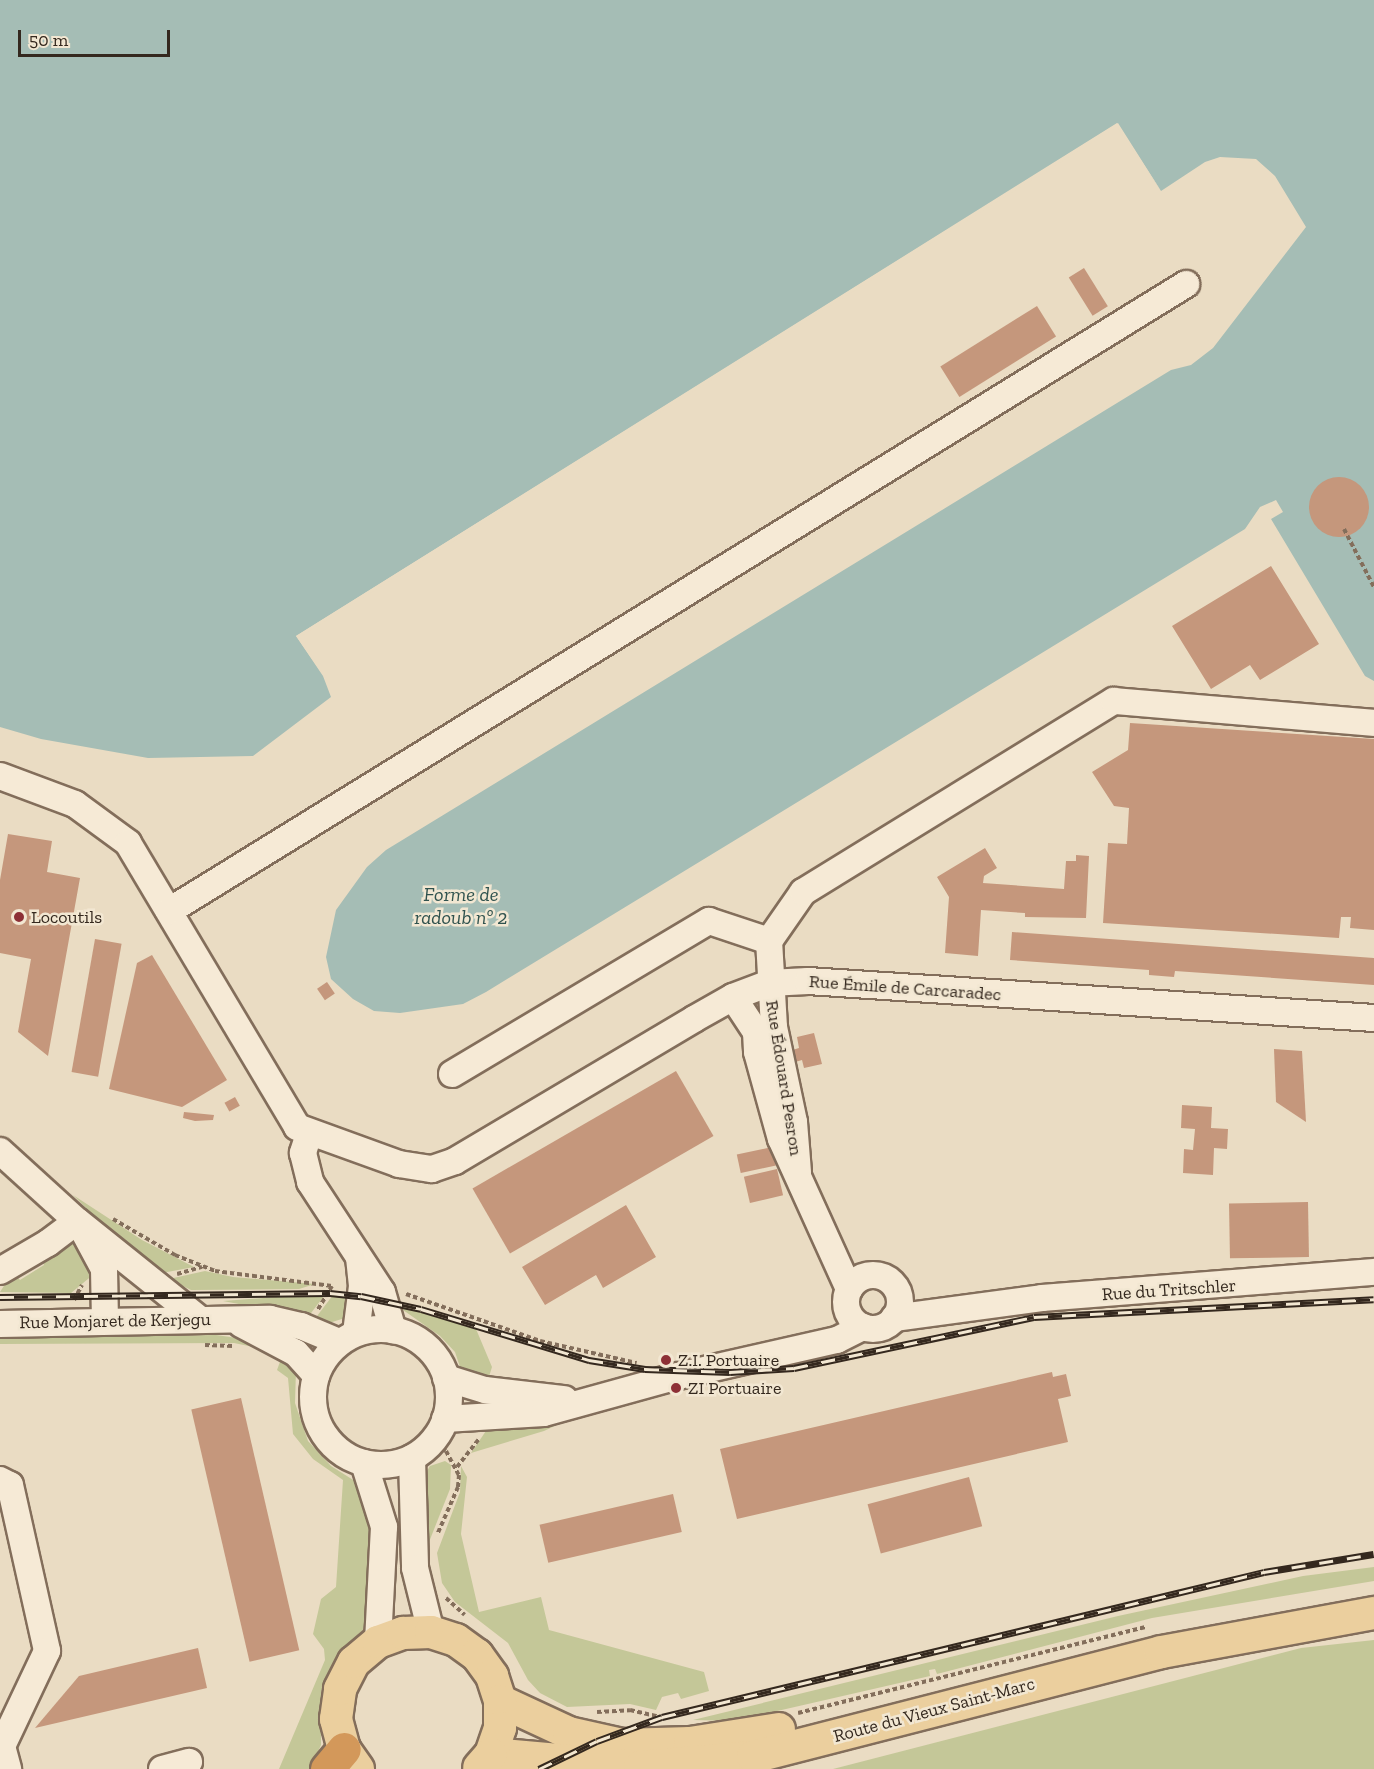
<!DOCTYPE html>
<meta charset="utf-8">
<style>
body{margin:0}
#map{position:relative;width:1374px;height:1769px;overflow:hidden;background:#eadcc3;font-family:"Zilla Slab",serif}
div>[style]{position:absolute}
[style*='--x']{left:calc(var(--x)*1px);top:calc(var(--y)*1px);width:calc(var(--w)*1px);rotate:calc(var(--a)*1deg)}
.green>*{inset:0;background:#c4c798}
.water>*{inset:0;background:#a5bdb5}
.pier>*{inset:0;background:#eadcc3}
.building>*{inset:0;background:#c5977c;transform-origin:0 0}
.round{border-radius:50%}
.path>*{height:4px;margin-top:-2px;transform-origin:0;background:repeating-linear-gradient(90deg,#836e5b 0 4.5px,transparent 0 7.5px)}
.roads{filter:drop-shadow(2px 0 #836e5b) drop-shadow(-2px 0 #836e5b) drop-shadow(0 2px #836e5b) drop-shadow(0 -2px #836e5b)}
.minor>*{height:26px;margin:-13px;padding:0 13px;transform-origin:13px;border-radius:13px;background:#f6ead6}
.minor>.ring{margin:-13px;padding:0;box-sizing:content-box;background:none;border:26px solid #f6ead6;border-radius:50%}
.major>*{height:32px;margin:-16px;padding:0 16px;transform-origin:16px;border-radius:16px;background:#ebcf9e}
.highway>*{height:33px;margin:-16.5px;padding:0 16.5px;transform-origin:16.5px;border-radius:16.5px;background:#d3985a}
.rail>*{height:7px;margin-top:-3.5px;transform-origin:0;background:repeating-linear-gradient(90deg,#f2e7d2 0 14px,#34281e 0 28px);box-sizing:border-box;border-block:2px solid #34281e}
.dots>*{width:16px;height:16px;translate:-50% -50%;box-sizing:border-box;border:3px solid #f2e7d2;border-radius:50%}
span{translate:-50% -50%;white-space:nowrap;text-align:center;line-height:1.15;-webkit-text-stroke:5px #f2e7d2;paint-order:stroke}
.poi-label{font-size:18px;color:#34281e}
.left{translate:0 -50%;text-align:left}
.street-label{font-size:18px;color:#34281e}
.water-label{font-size:20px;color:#2f524e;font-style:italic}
.scale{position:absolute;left:18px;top:30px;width:152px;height:27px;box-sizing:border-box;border:3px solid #34281e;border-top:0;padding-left:8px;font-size:18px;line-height:21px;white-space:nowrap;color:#34281e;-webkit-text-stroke:4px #f2e7d2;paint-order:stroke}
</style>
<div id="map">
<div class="green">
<div style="clip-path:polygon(73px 1195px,142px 1240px,194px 1267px,162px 1273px,108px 1230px)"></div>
<div style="clip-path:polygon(71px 1238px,79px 1239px,94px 1274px,71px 1293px,0 1292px,13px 1272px,20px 1280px,44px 1265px,40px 1257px)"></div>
<div style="clip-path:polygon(205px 1271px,233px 1277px,315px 1284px,299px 1289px,191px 1290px,169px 1279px)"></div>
<div style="clip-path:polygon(333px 1295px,353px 1298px,345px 1318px,329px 1323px,314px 1320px)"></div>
<div style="clip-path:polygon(289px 1296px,324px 1296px,308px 1317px,223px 1301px)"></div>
<div style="clip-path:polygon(396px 1305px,476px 1329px,492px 1367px,487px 1383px,461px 1370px,455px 1352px,440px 1336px)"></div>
<div style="clip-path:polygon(216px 1335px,244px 1339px,269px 1350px,234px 1343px,0 1344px,0 1338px)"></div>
<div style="clip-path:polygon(281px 1359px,296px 1370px,295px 1403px,308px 1441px,331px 1466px,358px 1483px,373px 1542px,366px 1627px,339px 1654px,330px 1670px,321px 1692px,321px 1745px,310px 1769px,279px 1769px,325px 1660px,324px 1649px,313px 1634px,321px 1599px,336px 1587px,343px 1480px,313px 1459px,293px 1434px,288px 1378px,277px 1370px)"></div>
<div style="clip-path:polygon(559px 1424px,544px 1431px,471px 1453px,490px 1425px)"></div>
<div style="clip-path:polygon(445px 1461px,451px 1465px,450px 1489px,429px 1542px,424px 1543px,424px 1476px,430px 1466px)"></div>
<div style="clip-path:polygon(461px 1466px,467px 1477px,461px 1534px,479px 1612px,541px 1597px,549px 1630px,704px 1672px,709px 1691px,681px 1699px,678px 1693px,662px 1697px,656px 1710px,630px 1704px,567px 1707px,540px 1693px,528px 1680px,508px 1643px,455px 1602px,442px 1583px,437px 1553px,460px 1492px)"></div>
<div style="clip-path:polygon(1374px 1567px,1374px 1581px,1152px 1618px,937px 1674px,935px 1669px,929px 1670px,930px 1676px,734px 1721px,693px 1720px,1118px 1616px,1303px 1576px)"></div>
<div style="clip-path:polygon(1374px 1640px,1374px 1769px,833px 1769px,1301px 1648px)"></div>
</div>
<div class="water">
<div style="clip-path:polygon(0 0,1374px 0,1374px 681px,1365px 676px,1271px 519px,1283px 512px,1276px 500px,1260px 507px,1245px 529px,486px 992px,463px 1004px,400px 1013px,374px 1011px,353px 999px,331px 979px,326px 957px,336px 910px,367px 867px,386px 850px,1171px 370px,1191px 365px,1213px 348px,1306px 227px,1275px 176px,1256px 159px,1220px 157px,1205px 162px,1161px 191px,1117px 123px,296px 636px,323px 676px,331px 697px,253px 756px,148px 758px,41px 739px,0 727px)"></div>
</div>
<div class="pier">
<div style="clip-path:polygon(1118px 123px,1161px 191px,1117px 127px,300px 637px,330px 685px,296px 636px)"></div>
</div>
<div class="building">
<div style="left:1084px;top:268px;width:45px;height:18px;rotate:58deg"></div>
<div style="left:1037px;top:306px;width:36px;height:114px;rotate:58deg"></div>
<div class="round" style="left:1309px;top:477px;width:60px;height:60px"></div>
<div style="clip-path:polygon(1271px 566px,1319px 644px,1260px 680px,1250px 665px,1211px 689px,1172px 626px)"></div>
<div style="clip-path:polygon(1130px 723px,1374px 739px,1374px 930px,1350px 928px,1351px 917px,1341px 917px,1339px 938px,1103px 923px,1108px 843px,1127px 844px,1129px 808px,1114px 806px,1092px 772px,1128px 750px)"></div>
<div style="clip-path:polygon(8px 834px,52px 841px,47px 872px,80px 878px,48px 1056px,18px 1032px,31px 959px,0 953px,0 880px)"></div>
<div style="clip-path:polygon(985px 848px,997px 868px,984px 876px,983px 883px,1064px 889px,1066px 861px,1076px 861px,1076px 855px,1089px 856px,1086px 918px,1025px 917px,1025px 913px,981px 910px,978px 956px,945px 953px,949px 897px,937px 877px)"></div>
<div style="clip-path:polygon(1012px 932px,1374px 958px,1374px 985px,1175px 971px,1174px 977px,1149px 975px,1149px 970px,1010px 960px)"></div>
<div style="left:95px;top:939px;width:27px;height:135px;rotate:10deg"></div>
<div style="clip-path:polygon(152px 955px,227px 1080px,182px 1107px,109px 1089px,137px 963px)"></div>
<div style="left:327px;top:982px;width:14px;height:12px;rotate:56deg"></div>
<div style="clip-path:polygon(814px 1033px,822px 1064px,804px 1068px,802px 1060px,792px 1063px,789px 1051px,799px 1048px,797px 1037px)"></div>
<div style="clip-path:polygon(1274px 1049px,1302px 1051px,1306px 1122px,1276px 1102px)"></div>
<div style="left:676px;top:1071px;width:75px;height:235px;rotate:60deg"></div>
<div style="left:235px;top:1097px;width:10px;height:12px;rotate:61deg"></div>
<div style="clip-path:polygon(1182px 1105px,1212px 1107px,1211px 1128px,1228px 1129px,1227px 1149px,1214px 1148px,1213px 1175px,1183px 1173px,1184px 1149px,1193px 1150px,1195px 1129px,1181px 1128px)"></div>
<div style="clip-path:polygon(184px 1112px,214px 1115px,213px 1120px,195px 1121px,183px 1118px)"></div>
<div style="left:772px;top:1147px;width:19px;height:36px;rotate:78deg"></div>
<div style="left:777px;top:1169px;width:27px;height:34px;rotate:77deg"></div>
<div style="left:1308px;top:1202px;width:55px;height:79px;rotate:89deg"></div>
<div style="clip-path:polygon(626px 1205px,656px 1257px,603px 1288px,596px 1275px,545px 1305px,522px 1267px)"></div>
<div style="clip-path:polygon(1052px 1372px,1053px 1377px,1066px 1374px,1071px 1396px,1058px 1399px,1068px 1442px,737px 1519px,720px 1449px)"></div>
<div style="left:241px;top:1398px;width:259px;height:51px;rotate:77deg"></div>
<div style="left:969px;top:1477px;width:51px;height:105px;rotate:75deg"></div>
<div style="left:673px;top:1494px;width:39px;height:137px;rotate:77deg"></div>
<div style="clip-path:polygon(198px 1648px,207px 1688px,35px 1728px,79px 1676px)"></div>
</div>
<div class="path">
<div style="--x:1344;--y:529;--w:65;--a:62.7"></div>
<div style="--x:113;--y:1219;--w:72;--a:30.1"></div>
<div style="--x:175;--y:1255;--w:43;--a:21.8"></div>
<div style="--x:215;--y:1271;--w:118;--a:7.3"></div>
<div style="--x:332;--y:1286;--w:29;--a:121"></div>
<div style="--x:177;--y:1274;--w:26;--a:-16"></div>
<div style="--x:406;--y:1294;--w:142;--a:19.3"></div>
<div style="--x:540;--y:1341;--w:99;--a:12.8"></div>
<div style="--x:74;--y:1300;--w:17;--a:-62"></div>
<div style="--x:205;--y:1345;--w:28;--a:2"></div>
<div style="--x:433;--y:1441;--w:16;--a:38"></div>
<div style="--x:446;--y:1451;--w:27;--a:62"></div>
<div style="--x:459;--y:1475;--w:12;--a:95"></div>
<div style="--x:458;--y:1487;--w:52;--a:113.6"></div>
<div style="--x:457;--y:1467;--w:36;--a:-52"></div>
<div style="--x:446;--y:1598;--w:25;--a:42"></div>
<div style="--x:597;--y:1712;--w:33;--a:-3"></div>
<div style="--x:630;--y:1710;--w:32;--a:13"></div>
<div style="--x:798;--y:1713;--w:358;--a:-13.9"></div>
</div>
<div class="roads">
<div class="minor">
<div style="--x:0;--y:776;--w:80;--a:20.5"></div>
<div style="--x:75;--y:804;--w:66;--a:36.3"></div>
<div style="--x:128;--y:843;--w:330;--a:59.2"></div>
<div style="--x:297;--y:1127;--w:109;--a:19.9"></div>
<div style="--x:399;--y:1164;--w:33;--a:9"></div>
<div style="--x:432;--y:1169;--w:24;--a:-19"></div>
<div style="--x:455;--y:1161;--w:278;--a:-30.7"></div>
<div style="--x:694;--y:1019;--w:45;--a:-29.4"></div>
<div style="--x:733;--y:997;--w:39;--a:-21"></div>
<div style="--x:769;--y:983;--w:39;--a:-3"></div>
<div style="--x:808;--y:981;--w:567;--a:3.74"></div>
<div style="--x:169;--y:911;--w:1195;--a:-31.65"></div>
<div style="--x:733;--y:997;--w:42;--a:56.7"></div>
<div style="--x:756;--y:1032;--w:20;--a:87"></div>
<div style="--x:757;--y:1052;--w:90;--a:74.6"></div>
<div style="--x:781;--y:1139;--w:165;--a:65.6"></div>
<div style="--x:452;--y:1074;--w:299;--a:-30.8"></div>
<div style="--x:709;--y:921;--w:63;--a:18.4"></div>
<div style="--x:309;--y:1134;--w:20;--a:108"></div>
<div style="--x:303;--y:1153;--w:30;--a:76"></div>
<div style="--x:310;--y:1182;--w:131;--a:56.8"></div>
<div style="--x:382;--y:1292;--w:40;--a:74"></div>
<div style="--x:0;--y:1151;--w:104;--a:42.3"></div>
<div style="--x:77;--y:1221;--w:155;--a:38.7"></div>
<div style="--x:798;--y:1172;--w:50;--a:-94.6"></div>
<div style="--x:794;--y:1122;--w:97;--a:-101.9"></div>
<div style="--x:774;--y:1027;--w:86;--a:-93.3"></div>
<div style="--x:769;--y:941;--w:60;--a:-55.2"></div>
<div style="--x:803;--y:892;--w:365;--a:-31.6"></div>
<div style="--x:1114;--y:701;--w:261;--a:4.8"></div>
<div style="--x:83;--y:1230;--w:44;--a:61.7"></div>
<div style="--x:104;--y:1269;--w:51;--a:88.9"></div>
<div style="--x:0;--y:1271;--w:56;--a:-30.3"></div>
<div style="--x:48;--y:1243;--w:36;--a:-37"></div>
<div class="ring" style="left:846px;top:1275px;width:28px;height:28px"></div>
<div style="--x:894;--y:1318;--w:149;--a:-7.7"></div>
<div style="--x:1042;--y:1298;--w:333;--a:-4.5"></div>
<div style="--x:0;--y:1324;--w:270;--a:-1.1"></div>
<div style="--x:270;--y:1319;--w:32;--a:13"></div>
<div style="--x:301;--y:1326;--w:41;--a:22.8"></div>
<div style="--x:241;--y:1324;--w:62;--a:27.8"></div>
<div style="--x:296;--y:1353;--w:30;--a:48"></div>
<div class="ring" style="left:313px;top:1329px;width:110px;height:110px"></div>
<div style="--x:356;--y:1333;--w:47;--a:-82.7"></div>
<div style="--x:362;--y:1286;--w:27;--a:-96"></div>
<div style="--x:446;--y:1378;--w:41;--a:17.1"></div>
<div style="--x:485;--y:1390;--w:80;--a:6.5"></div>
<div style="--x:445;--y:1419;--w:99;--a:-3.5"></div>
<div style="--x:544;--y:1413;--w:139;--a:-15.4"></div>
<div style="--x:678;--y:1376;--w:163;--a:-12.8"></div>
<div style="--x:837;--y:1340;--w:29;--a:-27"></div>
<div style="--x:412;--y:1458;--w:110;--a:88.4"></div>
<div style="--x:415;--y:1568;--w:66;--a:76"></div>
<div style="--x:364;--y:1463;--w:67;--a:72.6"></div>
<div style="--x:384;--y:1527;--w:115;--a:93"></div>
<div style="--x:0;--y:1480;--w:11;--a:27"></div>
<div style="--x:10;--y:1485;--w:170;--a:77.4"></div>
<div style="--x:47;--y:1651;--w:105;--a:115.3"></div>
<div style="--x:2;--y:1746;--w:24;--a:75"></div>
<div style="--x:162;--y:1769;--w:28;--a:-15"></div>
</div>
<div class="major">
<div style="--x:500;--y:1701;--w:76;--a:24.9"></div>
<div style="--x:569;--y:1733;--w:54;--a:12.8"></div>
<div style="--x:622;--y:1745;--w:68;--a:-1.7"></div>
<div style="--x:690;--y:1743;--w:90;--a:-8.9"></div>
<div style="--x:491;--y:1754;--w:150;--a:5"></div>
<div style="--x:640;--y:1767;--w:113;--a:-5.1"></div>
<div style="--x:753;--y:1757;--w:421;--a:-14.4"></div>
<div style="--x:1161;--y:1652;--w:217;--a:-10.4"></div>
<div style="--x:358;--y:1769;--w:24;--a:-125"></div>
<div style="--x:344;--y:1749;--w:31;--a:-105"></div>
<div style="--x:336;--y:1719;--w:30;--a:-82"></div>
<div style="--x:340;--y:1689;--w:30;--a:-63"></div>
<div style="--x:354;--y:1662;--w:31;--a:-40"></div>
<div style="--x:378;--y:1642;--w:27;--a:-20"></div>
<div style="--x:403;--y:1633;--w:28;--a:-2"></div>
<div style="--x:431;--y:1632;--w:26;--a:18"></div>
<div style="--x:456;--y:1640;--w:26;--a:36"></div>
<div style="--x:477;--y:1655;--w:26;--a:54"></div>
<div style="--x:492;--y:1676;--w:26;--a:72"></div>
<div style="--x:500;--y:1701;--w:27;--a:90"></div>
<div style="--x:500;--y:1728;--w:28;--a:109"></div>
<div style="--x:491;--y:1754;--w:18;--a:131"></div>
</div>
<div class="highway">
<div style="--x:327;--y:1769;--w:26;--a:-50"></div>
</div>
</div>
<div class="rail">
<div style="--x:0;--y:1297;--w:330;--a:-0.7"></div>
<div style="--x:330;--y:1293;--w:31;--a:6"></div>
<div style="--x:361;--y:1296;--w:61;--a:12.2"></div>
<div style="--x:421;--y:1309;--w:176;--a:16.9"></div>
<div style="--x:589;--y:1360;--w:57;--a:9.1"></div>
<div style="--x:645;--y:1369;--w:85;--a:2"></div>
<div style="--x:730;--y:1372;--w:64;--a:-3.6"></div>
<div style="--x:794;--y:1368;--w:245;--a:-12"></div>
<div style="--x:1034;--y:1317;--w:340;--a:-3"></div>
<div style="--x:539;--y:1769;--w:64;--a:-25.8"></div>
<div style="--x:597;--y:1741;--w:69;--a:-20.3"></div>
<div style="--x:662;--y:1717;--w:619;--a:-13.54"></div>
<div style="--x:1264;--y:1572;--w:111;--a:-9.3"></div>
</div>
<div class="dots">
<div style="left:19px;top:917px;background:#8d3036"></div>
<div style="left:666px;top:1360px;background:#8d3036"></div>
<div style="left:676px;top:1388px;background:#8d3036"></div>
</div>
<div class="poi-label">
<span class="left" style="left:31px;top:917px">Locoutils</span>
<span class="left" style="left:678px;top:1360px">Z.I. Portuaire</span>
<span class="left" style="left:688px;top:1388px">ZI Portuaire</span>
</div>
<div class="street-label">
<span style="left:905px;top:988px;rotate:4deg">Rue Émile de Carcaradec</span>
<span style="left:784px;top:1078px;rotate:81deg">Rue Édouard Pesron</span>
<span style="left:1169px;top:1290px;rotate:-4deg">Rue du Tritschler</span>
<span style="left:115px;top:1321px;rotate:-1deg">Rue Monjaret de Kerjegu</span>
<span style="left:934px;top:1710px;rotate:-15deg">Route du Vieux Saint-Marc</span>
</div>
<div class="water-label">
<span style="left:461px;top:906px">Forme de<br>radoub nº 2</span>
</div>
<div class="scale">50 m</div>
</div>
